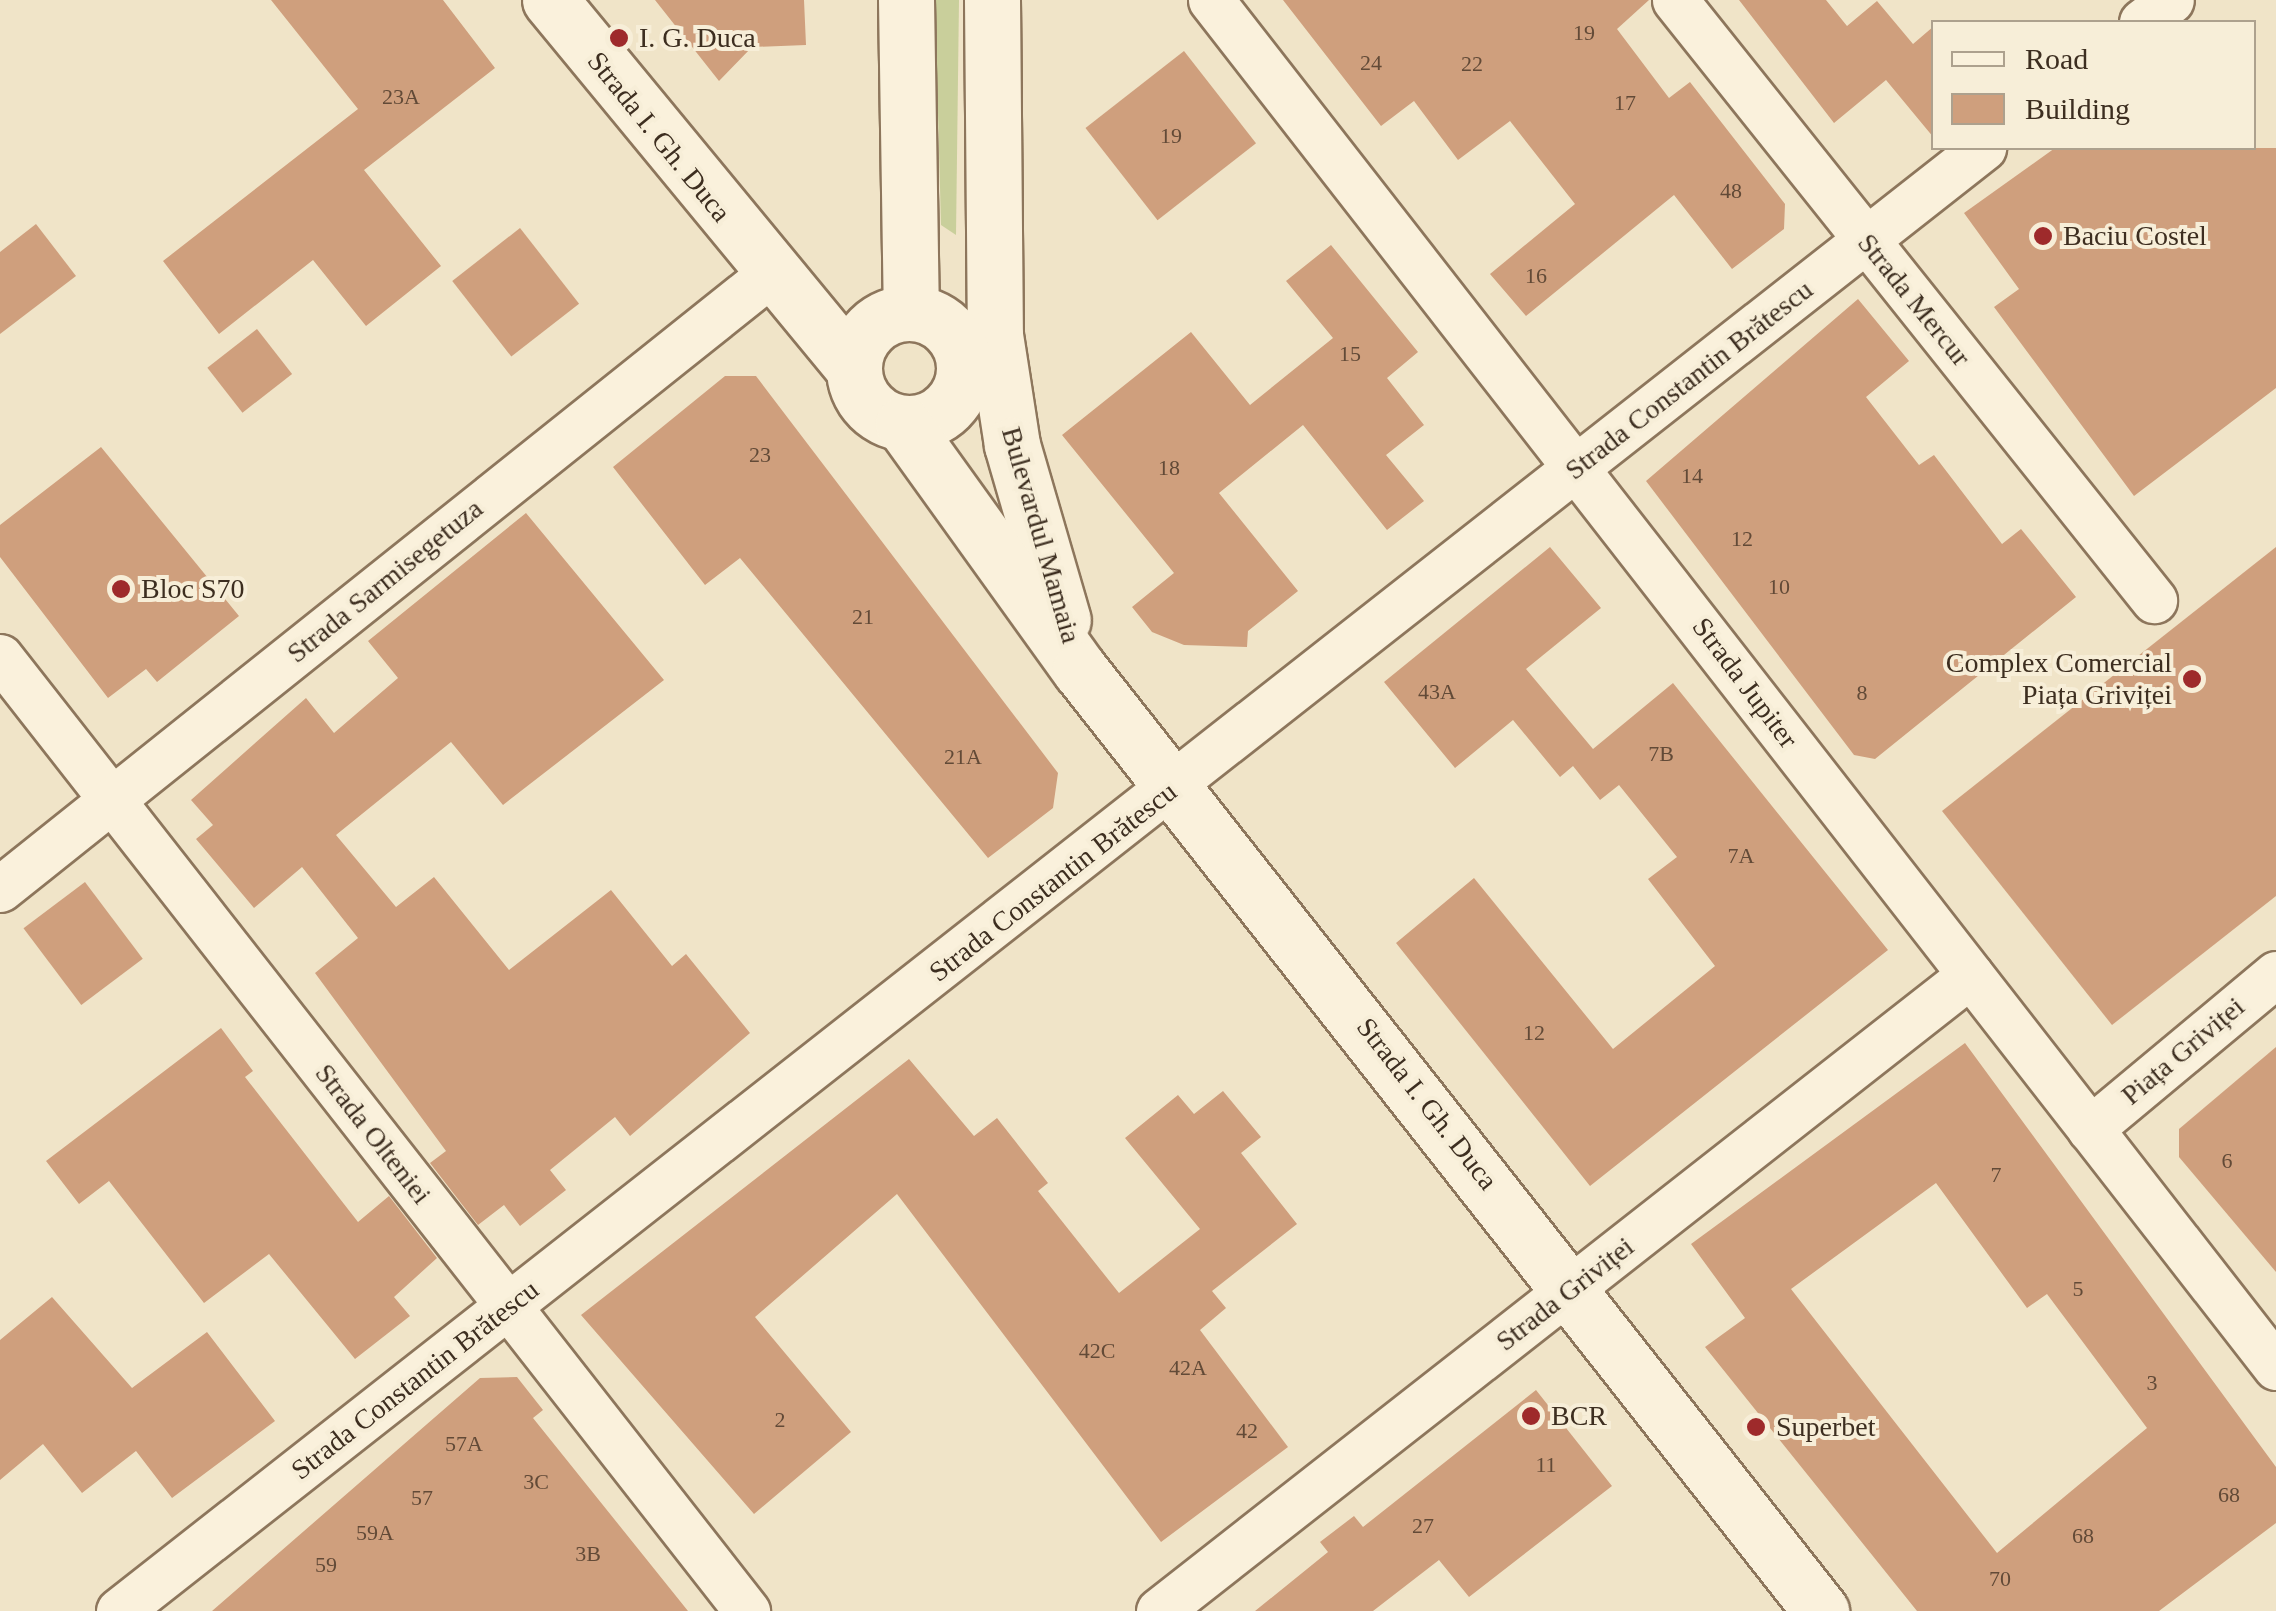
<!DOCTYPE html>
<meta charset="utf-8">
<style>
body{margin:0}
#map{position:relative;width:2276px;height:1611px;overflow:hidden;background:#f0e4c8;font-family:"Times New Roman",serif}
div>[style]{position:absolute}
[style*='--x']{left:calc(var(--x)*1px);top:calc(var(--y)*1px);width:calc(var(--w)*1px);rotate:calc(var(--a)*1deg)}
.green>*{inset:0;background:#c9cf9b}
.building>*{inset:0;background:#cf9f7d;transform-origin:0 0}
.roads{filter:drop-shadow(2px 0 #8d765c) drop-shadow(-2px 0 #8d765c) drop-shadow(0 2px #8d765c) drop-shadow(0 -2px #8d765c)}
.street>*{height:45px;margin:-22.5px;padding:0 22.5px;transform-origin:22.5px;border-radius:22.5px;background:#faf1dc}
.secondary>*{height:55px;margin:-27.5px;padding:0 27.5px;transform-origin:27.5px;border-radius:27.5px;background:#faf1dc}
.secondary>.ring{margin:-27.5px;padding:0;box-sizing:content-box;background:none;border:55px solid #faf1dc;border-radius:50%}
.dots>*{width:28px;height:28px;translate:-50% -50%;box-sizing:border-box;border:5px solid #f7eed8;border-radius:50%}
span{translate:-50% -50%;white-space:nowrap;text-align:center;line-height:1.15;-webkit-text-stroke:8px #f7eed8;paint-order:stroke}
.number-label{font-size:22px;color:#624a37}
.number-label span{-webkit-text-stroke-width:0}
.poi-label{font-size:28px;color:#3d2e20}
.left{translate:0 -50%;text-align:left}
.right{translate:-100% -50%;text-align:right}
.street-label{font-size:28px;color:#3d2e20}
.legend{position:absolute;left:1931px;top:20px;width:325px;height:130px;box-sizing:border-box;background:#f7eed8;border:2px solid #ada18e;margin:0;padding:12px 18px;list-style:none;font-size:30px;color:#3d2e20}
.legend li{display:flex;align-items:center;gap:20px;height:50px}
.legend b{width:50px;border:2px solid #ada18e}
</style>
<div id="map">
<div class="green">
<div style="clip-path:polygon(935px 0,959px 0,956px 235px,941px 225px)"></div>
</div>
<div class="building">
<div style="clip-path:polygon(271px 0,443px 0,495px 68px,364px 170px,441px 266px,366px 326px,313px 260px,219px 334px,163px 261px,358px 109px)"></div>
<div style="clip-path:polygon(655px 0,804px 0,806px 45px,752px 47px,719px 81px)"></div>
<div style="clip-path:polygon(1283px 0,1649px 0,1617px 29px,1669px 98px,1690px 82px,1785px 204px,1784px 229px,1732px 269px,1674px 195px,1526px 316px,1490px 274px,1575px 204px,1510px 121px,1458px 160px,1414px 101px,1381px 126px)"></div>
<div style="clip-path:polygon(1739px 0,1826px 0,1847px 26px,1877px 1px,1913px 44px,1934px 26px,1934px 138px,1886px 80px,1834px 123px)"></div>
<div style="left:1184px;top:51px;width:117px;height:125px;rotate:52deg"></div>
<div style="clip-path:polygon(2055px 148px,2276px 148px,2276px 388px,2134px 496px,1994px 307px,2019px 289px,1964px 213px)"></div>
<div style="clip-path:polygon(36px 224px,76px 276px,0 334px,0 252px)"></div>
<div style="left:520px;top:228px;width:96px;height:86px;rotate:52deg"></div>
<div style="clip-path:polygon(1331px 245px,1418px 352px,1387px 378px,1424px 425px,1386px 455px,1424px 501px,1387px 530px,1303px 425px,1219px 493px,1298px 591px,1248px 631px,1247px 647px,1184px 645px,1152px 632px,1132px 607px,1174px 573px,1062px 435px,1191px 332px,1250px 405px,1333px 338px,1286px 281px)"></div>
<div style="clip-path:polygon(1858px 299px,1909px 361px,1866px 397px,1919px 465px,1934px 455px,2002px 544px,2021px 529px,2076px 597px,1875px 759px,1854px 755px,1646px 481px)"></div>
<div style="left:257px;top:329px;width:57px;height:63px;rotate:52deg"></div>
<div style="clip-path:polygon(725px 376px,756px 376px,1058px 773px,1053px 808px,988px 858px,740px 558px,705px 585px,613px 467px)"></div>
<div style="clip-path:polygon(101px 447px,239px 616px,157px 682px,146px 669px,108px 698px,0 557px,0 525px)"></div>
<div style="clip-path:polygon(526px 513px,664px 680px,503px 805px,451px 742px,336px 835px,396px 907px,434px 877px,509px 970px,611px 890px,672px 966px,686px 954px,750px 1033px,630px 1136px,615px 1117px,550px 1170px,566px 1190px,520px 1226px,504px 1205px,478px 1225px,430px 1163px,446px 1151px,315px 973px,358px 938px,302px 867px,254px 908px,196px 839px,213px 825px,191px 800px,306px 698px,334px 733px,398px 678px,368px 641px)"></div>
<div style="clip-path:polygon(1550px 547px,1601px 608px,1526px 669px,1593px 749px,1673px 683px,1888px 950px,1590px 1186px,1396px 943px,1474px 878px,1613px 1049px,1715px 966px,1648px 879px,1677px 857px,1619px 785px,1600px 800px,1573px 766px,1560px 777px,1513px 720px,1455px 768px,1384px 682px)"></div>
<div style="clip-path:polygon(2276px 547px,2276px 896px,2112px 1025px,1942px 811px)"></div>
<div style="left:85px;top:882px;width:96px;height:77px;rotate:53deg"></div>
<div style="clip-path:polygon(221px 1028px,253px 1071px,245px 1077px,358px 1222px,389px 1196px,437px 1258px,394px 1297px,410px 1316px,355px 1359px,269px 1254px,204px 1303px,109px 1181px,79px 1204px,46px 1161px)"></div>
<div style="clip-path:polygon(evenodd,1965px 1043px,2276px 1467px,2276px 1523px,2159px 1611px,1917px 1611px,1705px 1347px,1745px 1318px,1691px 1244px,1965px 1043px,1936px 1183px,2027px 1308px,2047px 1294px,2147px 1428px,1997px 1553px,1791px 1289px,1936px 1183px)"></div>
<div style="clip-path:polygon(2276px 1047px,2276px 1272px,2179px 1157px,2179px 1129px)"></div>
<div style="clip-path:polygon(909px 1059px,974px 1136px,997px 1118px,1048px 1183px,1038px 1191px,1119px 1293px,1200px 1229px,1125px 1138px,1178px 1095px,1194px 1114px,1223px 1091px,1261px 1137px,1241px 1153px,1297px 1224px,1212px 1291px,1226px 1308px,1200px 1330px,1288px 1447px,1161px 1542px,897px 1194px,755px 1317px,851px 1432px,754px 1514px,581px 1315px)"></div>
<div style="clip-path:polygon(52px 1297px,132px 1388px,207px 1332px,275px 1421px,172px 1498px,136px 1451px,82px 1493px,43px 1444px,0 1480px,0 1340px)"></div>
<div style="clip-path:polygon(517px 1377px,543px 1410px,533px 1418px,688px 1611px,212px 1611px,480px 1378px)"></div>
<div style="clip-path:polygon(1536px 1390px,1612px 1486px,1469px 1597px,1439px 1560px,1373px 1611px,1255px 1611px,1328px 1552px,1320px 1542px,1354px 1516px,1363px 1527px)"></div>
</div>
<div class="roads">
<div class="street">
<div style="--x:1211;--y:0;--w:1733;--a:52.08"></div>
<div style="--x:1675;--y:0;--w:768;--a:51.4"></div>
<div style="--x:2142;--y:22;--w:36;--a:-37"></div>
<div style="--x:0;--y:657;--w:1212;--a:51.94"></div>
<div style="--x:0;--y:889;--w:985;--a:-38.61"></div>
<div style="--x:2090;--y:1129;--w:242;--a:-39.8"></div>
<div style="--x:119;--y:1611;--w:2370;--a:-38.13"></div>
<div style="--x:1159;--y:1611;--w:1031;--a:-38.1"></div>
</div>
<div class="secondary">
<div style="--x:550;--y:0;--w:476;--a:50.5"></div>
<div style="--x:906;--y:0;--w:313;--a:89.1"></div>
<div style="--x:992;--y:0;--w:335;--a:89.5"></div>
<div style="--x:995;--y:335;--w:111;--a:81.2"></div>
<div style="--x:1012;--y:445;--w:182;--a:73.8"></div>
<div class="ring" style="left:854px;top:313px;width:55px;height:55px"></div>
<div style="--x:903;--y:424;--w:303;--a:54.3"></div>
<div style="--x:1080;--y:670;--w:1198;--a:51.78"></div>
</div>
</div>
<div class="dots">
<div style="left:619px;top:38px;background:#9e2a2b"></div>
<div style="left:2043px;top:236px;background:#9e2a2b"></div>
<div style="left:121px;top:589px;background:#9e2a2b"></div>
<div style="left:2192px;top:679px;background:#9e2a2b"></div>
<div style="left:1531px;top:1416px;background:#9e2a2b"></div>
<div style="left:1756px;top:1427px;background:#9e2a2b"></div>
</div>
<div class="number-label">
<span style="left:1584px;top:33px">19</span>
<span style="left:1371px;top:63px">24</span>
<span style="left:1472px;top:64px">22</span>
<span style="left:401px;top:97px">23A</span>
<span style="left:1625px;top:103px">17</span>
<span style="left:1171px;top:136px">19</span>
<span style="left:1731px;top:191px">48</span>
<span style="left:1536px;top:276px">16</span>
<span style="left:1350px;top:354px">15</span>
<span style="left:760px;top:455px">23</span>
<span style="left:1169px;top:468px">18</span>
<span style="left:1692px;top:476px">14</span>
<span style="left:1742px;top:539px">12</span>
<span style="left:1779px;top:587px">10</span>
<span style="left:863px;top:617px">21</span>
<span style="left:1437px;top:692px">43A</span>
<span style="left:1862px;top:693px">8</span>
<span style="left:1661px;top:754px">7B</span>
<span style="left:963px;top:757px">21A</span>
<span style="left:1741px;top:856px">7A</span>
<span style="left:1534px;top:1033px">12</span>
<span style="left:2227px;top:1161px">6</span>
<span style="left:1996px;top:1175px">7</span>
<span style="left:2078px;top:1289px">5</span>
<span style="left:1097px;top:1351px">42C</span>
<span style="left:1188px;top:1368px">42A</span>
<span style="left:2152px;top:1383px">3</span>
<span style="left:780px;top:1420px">2</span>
<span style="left:1247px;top:1431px">42</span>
<span style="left:464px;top:1444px">57A</span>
<span style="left:1546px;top:1465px">11</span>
<span style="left:536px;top:1482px">3C</span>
<span style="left:2229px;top:1495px">68</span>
<span style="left:422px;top:1498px">57</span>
<span style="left:1423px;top:1526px">27</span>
<span style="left:375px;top:1533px">59A</span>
<span style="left:2083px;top:1536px">68</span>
<span style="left:588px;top:1554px">3B</span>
<span style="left:326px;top:1565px">59</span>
<span style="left:2000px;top:1579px">70</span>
</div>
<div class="poi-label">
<span class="left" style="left:639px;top:38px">I. G. Duca</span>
<span class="left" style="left:2063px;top:236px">Baciu Costel</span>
<span class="left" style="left:141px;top:589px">Bloc S70</span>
<span class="right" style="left:2172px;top:679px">Complex Comercial<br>Piața Griviței</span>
<span class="left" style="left:1551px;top:1416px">BCR</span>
<span class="left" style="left:1776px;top:1427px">Superbet</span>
</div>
<div class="street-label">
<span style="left:659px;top:137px;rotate:51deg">Strada I. Gh. Duca</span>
<span style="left:1914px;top:300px;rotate:51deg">Strada Mercur</span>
<span style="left:1689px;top:380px;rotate:-38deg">Strada Constantin Brătescu</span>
<span style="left:1041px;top:535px;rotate:74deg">Bulevardul Mamaia</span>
<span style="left:385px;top:581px;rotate:-39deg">Strada Sarmisegetuza</span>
<span style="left:1745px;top:683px;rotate:53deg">Strada Jupiter</span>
<span style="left:1053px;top:882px;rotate:-38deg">Strada Constantin Brătescu</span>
<span style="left:2183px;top:1051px;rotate:-40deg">Piața Griviței</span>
<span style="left:1427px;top:1104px;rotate:52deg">Strada I. Gh. Duca</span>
<span style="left:373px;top:1134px;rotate:52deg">Strada Olteniei</span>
<span style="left:1565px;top:1294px;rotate:-38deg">Strada Griviței</span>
<span style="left:415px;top:1380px;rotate:-38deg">Strada Constantin Brătescu</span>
</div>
<ul class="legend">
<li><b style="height:12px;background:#faf1dc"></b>Road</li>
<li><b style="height:28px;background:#cf9f7d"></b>Building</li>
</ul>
</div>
